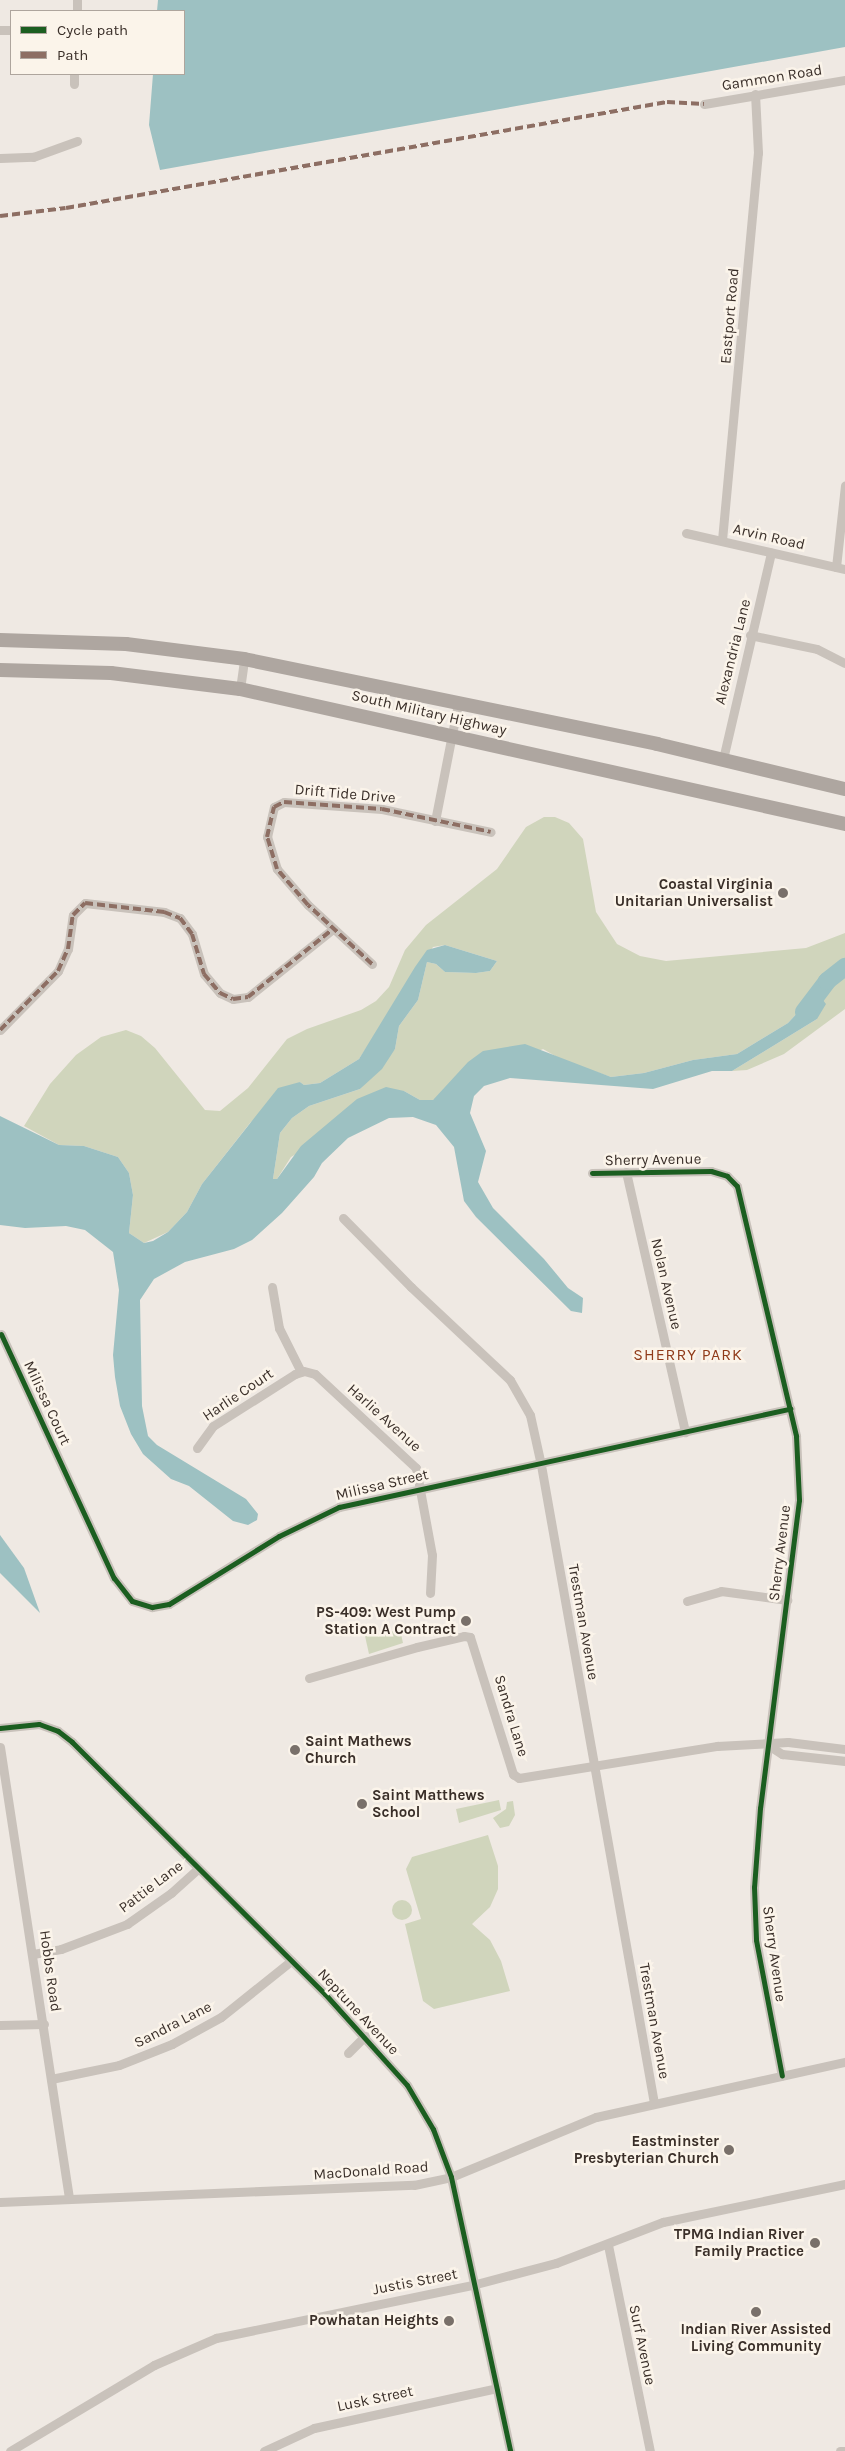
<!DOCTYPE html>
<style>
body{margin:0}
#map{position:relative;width:845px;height:2451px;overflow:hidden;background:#efe9e3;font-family:Karla,sans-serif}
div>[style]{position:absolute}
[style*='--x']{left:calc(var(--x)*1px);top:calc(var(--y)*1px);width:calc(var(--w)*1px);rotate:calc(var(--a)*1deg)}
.green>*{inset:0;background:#d0d5bc}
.round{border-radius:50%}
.water>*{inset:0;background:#9dc1c2}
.river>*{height:18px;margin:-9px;padding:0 9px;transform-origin:9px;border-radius:9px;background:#9dc1c2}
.minor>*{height:9px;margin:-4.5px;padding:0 4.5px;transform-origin:4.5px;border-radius:4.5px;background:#c9c2bb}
.primary>*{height:14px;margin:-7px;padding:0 7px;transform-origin:7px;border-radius:7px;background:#aea6a0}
.quiet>*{height:4px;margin-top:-2px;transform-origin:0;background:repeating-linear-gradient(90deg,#8d6e63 0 8px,transparent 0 12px)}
.cycleway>*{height:5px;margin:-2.5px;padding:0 2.5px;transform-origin:2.5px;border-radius:2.5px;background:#1b5e20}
.dots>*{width:14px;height:14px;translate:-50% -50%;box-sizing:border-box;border:2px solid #fbf4ea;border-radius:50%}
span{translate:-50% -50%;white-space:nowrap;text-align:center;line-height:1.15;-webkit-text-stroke:5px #fbf4ea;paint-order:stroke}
.street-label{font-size:15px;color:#3a2f29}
.poi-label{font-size:15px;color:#3a2f29;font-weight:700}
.right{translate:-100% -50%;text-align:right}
.left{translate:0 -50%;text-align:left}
.neighbourhood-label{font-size:16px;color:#903b1a;letter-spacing:1px}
.legend{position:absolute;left:10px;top:10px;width:175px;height:65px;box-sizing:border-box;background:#fbf4ea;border:1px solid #aea59d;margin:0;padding:6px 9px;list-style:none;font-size:15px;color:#3a2f29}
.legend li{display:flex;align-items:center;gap:10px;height:25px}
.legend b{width:25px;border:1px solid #aea59d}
</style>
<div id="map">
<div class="green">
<div style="clip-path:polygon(544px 817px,555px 817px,569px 823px,583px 839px,596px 912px,617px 944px,640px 956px,666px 961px,806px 948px,845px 933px,845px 1009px,784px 1054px,747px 1070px,732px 1071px,817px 1019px,813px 996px,788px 1023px,737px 1054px,693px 1060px,644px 1073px,611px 1077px,564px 1061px,543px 1049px,433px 1100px,420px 1100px,404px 1091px,291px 1157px,277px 1179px,273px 1179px,280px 1133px,292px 1118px,309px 1106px,360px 1089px,395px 1049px,399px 1026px,418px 1000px,427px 962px,436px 964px,445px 972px,476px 973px,490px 971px,497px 961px,445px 945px,433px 947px,359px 1059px,320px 1083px,304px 1085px,300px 1082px,250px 1123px,202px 1184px,187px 1212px,168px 1232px,144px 1243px,129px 1233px,133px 1195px,129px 1173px,118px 1157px,84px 1146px,59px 1145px,24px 1126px,50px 1084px,76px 1055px,101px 1037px,126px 1030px,141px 1036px,155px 1048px,205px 1110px,220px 1111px,248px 1088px,287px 1039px,307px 1029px,361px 1010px,376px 1001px,389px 987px,405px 950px,426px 925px,497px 869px,526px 827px)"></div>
<div style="clip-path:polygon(400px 1630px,403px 1643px,369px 1654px,365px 1636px)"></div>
<div style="clip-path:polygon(499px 1800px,501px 1810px,459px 1823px,456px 1809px)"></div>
<div style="clip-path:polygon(513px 1801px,515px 1815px,509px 1826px,500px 1828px,493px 1818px,506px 1809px,507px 1802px)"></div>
<div style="clip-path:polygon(488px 1835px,498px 1866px,498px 1889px,490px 1907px,472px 1924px,490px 1940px,501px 1961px,510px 1991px,434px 2009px,423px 2001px,405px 1924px,421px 1919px,406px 1869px,412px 1857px)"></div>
<div class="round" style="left:392px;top:1900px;width:20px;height:20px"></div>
</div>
<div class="water">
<div style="clip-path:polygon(158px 0,845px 0,845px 47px,160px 170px,149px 125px,153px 74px,184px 74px,184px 11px,157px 11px)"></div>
<div style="clip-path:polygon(445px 945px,497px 961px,490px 971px,476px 973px,445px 972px,436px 964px,427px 962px,418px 1000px,399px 1026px,395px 1049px,382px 1069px,360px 1089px,309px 1106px,292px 1118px,280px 1133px,273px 1179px,277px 1179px,301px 1146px,357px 1099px,386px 1087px,404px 1091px,420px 1100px,433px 1100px,468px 1062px,483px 1051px,525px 1044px,611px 1077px,644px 1073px,693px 1060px,737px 1054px,788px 1023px,813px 996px,819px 995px,826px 1004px,817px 1019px,732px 1071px,712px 1071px,653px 1089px,510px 1078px,484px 1086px,474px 1096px,470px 1113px,486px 1151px,478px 1182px,493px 1208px,544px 1259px,568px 1288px,583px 1298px,582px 1313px,571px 1311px,476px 1217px,464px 1201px,454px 1147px,436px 1125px,413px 1117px,389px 1118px,348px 1138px,322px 1163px,314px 1177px,282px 1213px,252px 1240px,234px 1249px,185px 1262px,154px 1279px,140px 1300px,142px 1406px,148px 1436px,157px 1445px,246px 1499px,258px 1514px,257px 1520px,248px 1525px,233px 1521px,189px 1486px,171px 1479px,143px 1454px,131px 1434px,120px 1406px,115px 1377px,113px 1355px,119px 1290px,113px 1252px,85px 1230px,66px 1226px,25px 1228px,0 1225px,0 1116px,59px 1145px,84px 1146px,118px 1157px,129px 1173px,133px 1195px,129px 1233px,144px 1243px,153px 1241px,168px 1232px,187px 1212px,202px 1184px,278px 1088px,300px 1082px,304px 1085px,320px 1083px,359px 1059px,415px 967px,427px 950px)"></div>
<div style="clip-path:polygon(0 1535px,24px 1568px,40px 1613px,0 1573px)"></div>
</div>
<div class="river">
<div style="--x:804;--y:1012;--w:39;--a:-53"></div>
<div style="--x:827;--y:981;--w:23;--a:-38"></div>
</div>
<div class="minor">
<div style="--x:77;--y:11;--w:11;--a:-90"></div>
<div style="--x:0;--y:30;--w:11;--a:0"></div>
<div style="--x:74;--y:84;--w:10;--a:-90"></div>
<div style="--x:704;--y:104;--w:143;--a:-9.7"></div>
<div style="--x:0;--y:158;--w:33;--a:-2"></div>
<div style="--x:33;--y:157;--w:47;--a:-20"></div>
<div style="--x:686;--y:533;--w:163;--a:12.8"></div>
<div style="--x:722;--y:540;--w:389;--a:-84.7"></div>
<div style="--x:758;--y:153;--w:59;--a:-92.9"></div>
<div style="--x:836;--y:567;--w:82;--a:-83.7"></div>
<div style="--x:750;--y:635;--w:68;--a:11.8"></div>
<div style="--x:817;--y:649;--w:31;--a:27"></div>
<div style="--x:240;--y:689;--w:30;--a:-82"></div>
<div style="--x:723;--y:759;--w:212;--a:-76.9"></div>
<div style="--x:435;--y:821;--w:119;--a:-78.9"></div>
<div style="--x:372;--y:964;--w:87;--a:-137.3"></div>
<div style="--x:308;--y:905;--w:48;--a:-130.7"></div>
<div style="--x:277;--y:869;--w:34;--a:-107"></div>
<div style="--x:267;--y:837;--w:31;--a:-77"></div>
<div style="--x:274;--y:807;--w:11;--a:-27"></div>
<div style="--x:284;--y:802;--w:98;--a:4.1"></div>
<div style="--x:382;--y:809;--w:111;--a:11.9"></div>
<div style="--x:0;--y:1030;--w:83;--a:-45.5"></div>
<div style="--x:58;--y:971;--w:24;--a:-66"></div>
<div style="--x:68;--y:949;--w:34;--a:-82"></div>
<div style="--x:73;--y:915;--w:17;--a:-45"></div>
<div style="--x:85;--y:903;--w:80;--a:6.5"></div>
<div style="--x:164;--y:912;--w:17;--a:21"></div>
<div style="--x:180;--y:918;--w:20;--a:53"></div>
<div style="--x:192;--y:934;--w:42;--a:73.3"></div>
<div style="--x:204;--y:974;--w:25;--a:50"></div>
<div style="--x:220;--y:993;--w:14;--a:25"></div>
<div style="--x:233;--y:999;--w:15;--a:-8"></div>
<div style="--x:248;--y:997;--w:109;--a:-38.7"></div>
<div style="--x:626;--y:1172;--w:267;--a:77.2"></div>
<div style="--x:592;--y:1173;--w:119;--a:-1"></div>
<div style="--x:711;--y:1171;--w:17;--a:17"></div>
<div style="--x:727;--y:1176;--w:14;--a:45"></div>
<div style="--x:737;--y:1186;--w:257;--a:76.7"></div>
<div style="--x:796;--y:1436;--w:64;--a:87.3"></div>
<div style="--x:799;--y:1500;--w:310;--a:97.2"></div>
<div style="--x:760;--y:1808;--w:79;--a:94.3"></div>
<div style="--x:754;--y:1887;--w:53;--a:87.8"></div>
<div style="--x:756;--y:1940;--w:138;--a:79.2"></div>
<div style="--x:343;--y:1218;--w:97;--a:45.4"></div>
<div style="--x:411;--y:1287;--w:136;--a:43.2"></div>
<div style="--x:510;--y:1380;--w:40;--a:60.3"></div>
<div style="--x:530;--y:1415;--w:51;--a:77.6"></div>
<div style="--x:541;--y:1465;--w:648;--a:79.96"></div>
<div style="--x:272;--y:1287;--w:42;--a:80.3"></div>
<div style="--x:279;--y:1328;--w:49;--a:63.4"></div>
<div style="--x:1;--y:1334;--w:269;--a:65.2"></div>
<div style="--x:114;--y:1578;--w:29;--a:52"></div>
<div style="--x:132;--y:1601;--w:21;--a:17"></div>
<div style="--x:152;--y:1607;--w:17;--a:-10"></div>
<div style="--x:169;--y:1604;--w:129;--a:-31.7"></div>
<div style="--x:279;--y:1536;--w:67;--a:-25.8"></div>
<div style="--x:339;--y:1507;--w:462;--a:-12.3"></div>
<div style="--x:197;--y:1448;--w:27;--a:-54"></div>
<div style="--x:213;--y:1426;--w:97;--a:-32.4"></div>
<div style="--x:295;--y:1374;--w:9;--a:-18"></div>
<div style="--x:304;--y:1371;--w:11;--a:15"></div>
<div style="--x:315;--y:1374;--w:138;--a:42.9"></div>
<div style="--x:416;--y:1468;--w:88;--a:79.6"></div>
<div style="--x:432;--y:1555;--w:38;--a:93"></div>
<div style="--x:687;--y:1601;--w:35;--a:-16"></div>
<div style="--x:721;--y:1591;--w:67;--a:7.8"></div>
<div style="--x:309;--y:1678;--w:112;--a:-16"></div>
<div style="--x:417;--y:1647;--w:48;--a:-13.2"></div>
<div style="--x:464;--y:1636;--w:6;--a:9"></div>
<div style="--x:470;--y:1637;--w:144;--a:72.6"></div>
<div style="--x:513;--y:1774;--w:7;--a:34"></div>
<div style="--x:519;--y:1778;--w:201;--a:-9.2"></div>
<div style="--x:717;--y:1746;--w:71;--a:-3.2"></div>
<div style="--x:788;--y:1742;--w:57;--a:7"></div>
<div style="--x:0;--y:1728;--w:39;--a:-6"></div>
<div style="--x:39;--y:1724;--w:20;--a:20"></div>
<div style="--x:58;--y:1731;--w:18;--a:38"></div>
<div style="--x:72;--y:1742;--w:357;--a:44.9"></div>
<div style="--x:325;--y:1994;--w:122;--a:48"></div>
<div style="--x:407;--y:2085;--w:51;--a:59.4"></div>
<div style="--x:433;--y:2129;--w:51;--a:69.4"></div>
<div style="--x:451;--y:2177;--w:280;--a:77.8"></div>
<div style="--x:768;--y:1745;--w:17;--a:33"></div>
<div style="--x:782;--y:1754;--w:63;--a:6.3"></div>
<div style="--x:0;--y:1747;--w:457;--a:81.3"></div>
<div style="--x:33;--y:1954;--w:28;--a:-10"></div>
<div style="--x:61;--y:1949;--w:71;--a:-20.7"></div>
<div style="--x:127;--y:1924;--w:54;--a:-35.2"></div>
<div style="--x:171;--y:1893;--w:36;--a:-42"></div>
<div style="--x:0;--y:2025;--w:44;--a:-1.3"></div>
<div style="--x:348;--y:2053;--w:24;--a:-45"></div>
<div style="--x:51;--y:2079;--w:69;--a:-11.6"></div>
<div style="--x:119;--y:2065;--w:57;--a:-21.6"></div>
<div style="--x:172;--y:2044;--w:56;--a:-28.9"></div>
<div style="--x:221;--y:2017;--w:90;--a:-38.7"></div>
<div style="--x:0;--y:2202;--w:414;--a:-2.4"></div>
<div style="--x:414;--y:2185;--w:38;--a:-12"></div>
<div style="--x:451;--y:2177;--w:157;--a:-22.5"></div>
<div style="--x:596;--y:2117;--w:255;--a:-12.5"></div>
<div style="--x:608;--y:2245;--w:210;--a:78.5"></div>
<div style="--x:10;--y:2451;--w:168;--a:-30.8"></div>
<div style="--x:154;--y:2365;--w:68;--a:-23.5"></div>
<div style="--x:216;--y:2338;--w:266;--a:-11.7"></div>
<div style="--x:476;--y:2284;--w:83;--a:-14.7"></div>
<div style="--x:556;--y:2263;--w:115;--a:-21"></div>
<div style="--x:663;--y:2222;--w:186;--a:-11.8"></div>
<div style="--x:264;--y:2451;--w:55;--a:-24.7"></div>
<div style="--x:314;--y:2428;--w:187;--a:-12.3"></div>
<div style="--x:840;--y:2451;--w:5;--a:0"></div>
</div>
<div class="primary">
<div style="--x:0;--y:640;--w:126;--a:1.8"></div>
<div style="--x:126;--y:644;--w:119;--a:7.2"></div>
<div style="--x:244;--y:659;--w:422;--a:11.6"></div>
<div style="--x:657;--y:744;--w:193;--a:13.5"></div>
<div style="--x:0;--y:670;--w:111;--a:1.5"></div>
<div style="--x:111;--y:673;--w:130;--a:7.1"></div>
<div style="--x:240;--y:689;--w:620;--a:12.58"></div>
</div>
<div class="quiet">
<div style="--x:0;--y:216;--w:66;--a:-6.9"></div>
<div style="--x:66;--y:208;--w:610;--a:-10"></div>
<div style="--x:667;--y:102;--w:37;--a:3"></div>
<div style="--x:372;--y:964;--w:87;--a:-137.3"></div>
<div style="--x:308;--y:905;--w:48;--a:-130.7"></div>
<div style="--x:277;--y:869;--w:34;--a:-107"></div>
<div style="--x:267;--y:837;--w:31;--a:-77"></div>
<div style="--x:274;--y:807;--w:11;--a:-27"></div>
<div style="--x:284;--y:802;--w:98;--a:4.1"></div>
<div style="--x:382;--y:809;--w:111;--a:11.9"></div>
<div style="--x:0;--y:1030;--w:83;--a:-45.5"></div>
<div style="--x:58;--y:971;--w:24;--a:-66"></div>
<div style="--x:68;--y:949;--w:34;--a:-82"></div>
<div style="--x:73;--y:915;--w:17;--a:-45"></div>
<div style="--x:85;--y:903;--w:80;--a:6.5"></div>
<div style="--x:164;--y:912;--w:17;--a:21"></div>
<div style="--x:180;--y:918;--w:20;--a:53"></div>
<div style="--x:192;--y:934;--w:42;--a:73.3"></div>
<div style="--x:204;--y:974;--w:25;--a:50"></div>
<div style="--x:220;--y:993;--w:14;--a:25"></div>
<div style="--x:233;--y:999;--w:15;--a:-8"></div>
<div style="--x:248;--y:997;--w:109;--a:-38.7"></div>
</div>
<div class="cycleway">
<div style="--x:592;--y:1173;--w:119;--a:-1"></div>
<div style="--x:711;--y:1171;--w:17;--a:17"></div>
<div style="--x:727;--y:1176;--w:14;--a:45"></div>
<div style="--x:737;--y:1186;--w:257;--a:76.7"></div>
<div style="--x:796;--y:1436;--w:64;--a:87.3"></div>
<div style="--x:799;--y:1500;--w:310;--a:97.2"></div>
<div style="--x:760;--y:1808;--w:79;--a:94.3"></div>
<div style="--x:754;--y:1887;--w:53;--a:87.8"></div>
<div style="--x:756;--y:1940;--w:138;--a:79.2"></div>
<div style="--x:1;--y:1334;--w:269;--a:65.2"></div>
<div style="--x:114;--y:1578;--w:29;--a:52"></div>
<div style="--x:132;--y:1601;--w:21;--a:17"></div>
<div style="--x:152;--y:1607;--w:17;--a:-10"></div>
<div style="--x:169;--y:1604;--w:129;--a:-31.7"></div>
<div style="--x:279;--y:1536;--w:67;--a:-25.8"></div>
<div style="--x:339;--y:1507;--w:462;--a:-12.3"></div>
<div style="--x:0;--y:1728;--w:39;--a:-6"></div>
<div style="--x:39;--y:1724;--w:20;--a:20"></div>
<div style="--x:58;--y:1731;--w:18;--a:38"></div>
<div style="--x:72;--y:1742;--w:357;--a:44.9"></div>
<div style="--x:325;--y:1994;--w:122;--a:48"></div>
<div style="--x:407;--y:2085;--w:51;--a:59.4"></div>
<div style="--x:433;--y:2129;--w:51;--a:69.4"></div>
<div style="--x:451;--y:2177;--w:280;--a:77.8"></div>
</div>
<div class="dots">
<div style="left:783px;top:893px;background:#79706a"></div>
<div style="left:466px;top:1621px;background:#79706a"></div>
<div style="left:295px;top:1750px;background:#79706a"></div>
<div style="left:362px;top:1804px;background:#79706a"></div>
<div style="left:729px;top:2150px;background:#79706a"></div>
<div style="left:815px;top:2243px;background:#79706a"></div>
<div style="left:756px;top:2312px;background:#79706a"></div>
<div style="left:449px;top:2321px;background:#79706a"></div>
</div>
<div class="street-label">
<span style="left:772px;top:78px;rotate:-9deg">Gammon Road</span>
<span style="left:730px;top:316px;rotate:-85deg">Eastport Road</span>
<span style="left:769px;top:537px;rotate:13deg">Arvin Road</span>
<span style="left:733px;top:652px;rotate:-76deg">Alexandria Lane</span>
<span style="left:429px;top:713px;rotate:13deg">South Military Highway</span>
<span style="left:345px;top:794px;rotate:5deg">Drift Tide Drive</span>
<span style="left:653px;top:1160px;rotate:-1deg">Sherry Avenue</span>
<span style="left:666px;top:1284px;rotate:77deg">Nolan Avenue</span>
<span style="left:238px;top:1395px;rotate:-34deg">Harlie Court</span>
<span style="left:47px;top:1403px;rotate:65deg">Milissa Court</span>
<span style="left:384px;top:1418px;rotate:42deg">Harlie Avenue</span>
<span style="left:382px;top:1485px;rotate:-13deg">Milissa Street</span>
<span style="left:780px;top:1553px;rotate:-83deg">Sherry Avenue</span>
<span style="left:583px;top:1622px;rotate:80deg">Trestman Avenue</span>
<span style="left:511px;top:1716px;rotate:73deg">Sandra Lane</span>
<span style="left:151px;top:1887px;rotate:-37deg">Pattie Lane</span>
<span style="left:774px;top:1954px;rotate:82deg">Sherry Avenue</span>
<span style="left:50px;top:1971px;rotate:82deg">Hobbs Road</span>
<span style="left:358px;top:2012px;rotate:47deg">Neptune Avenue</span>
<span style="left:654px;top:2021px;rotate:80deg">Trestman Avenue</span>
<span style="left:173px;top:2025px;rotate:-27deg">Sandra Lane</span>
<span style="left:371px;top:2171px;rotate:-4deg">MacDonald Road</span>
<span style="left:415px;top:2282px;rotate:-11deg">Justis Street</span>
<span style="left:642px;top:2345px;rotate:78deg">Surf Avenue</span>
<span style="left:375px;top:2399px;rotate:-12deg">Lusk Street</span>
</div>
<div class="poi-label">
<span class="right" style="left:773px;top:893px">Coastal Virginia<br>Unitarian Universalist</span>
<span class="right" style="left:456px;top:1621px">PS-409: West Pump<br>Station A Contract</span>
<span class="left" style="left:305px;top:1750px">Saint Mathews<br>Church</span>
<span class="left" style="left:372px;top:1804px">Saint Matthews<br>School</span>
<span class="right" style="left:719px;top:2150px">Eastminster<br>Presbyterian Church</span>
<span class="right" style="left:804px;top:2243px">TPMG Indian River<br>Family Practice</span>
<span class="right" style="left:439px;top:2321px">Powhatan Heights</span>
<span style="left:756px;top:2338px">Indian River Assisted<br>Living Community</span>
</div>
<div class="neighbourhood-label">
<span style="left:688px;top:1355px">SHERRY PARK</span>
</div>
<ul class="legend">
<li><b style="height:6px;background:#1b5e20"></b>Cycle path</li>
<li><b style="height:6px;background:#8d6e63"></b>Path</li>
</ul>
</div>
